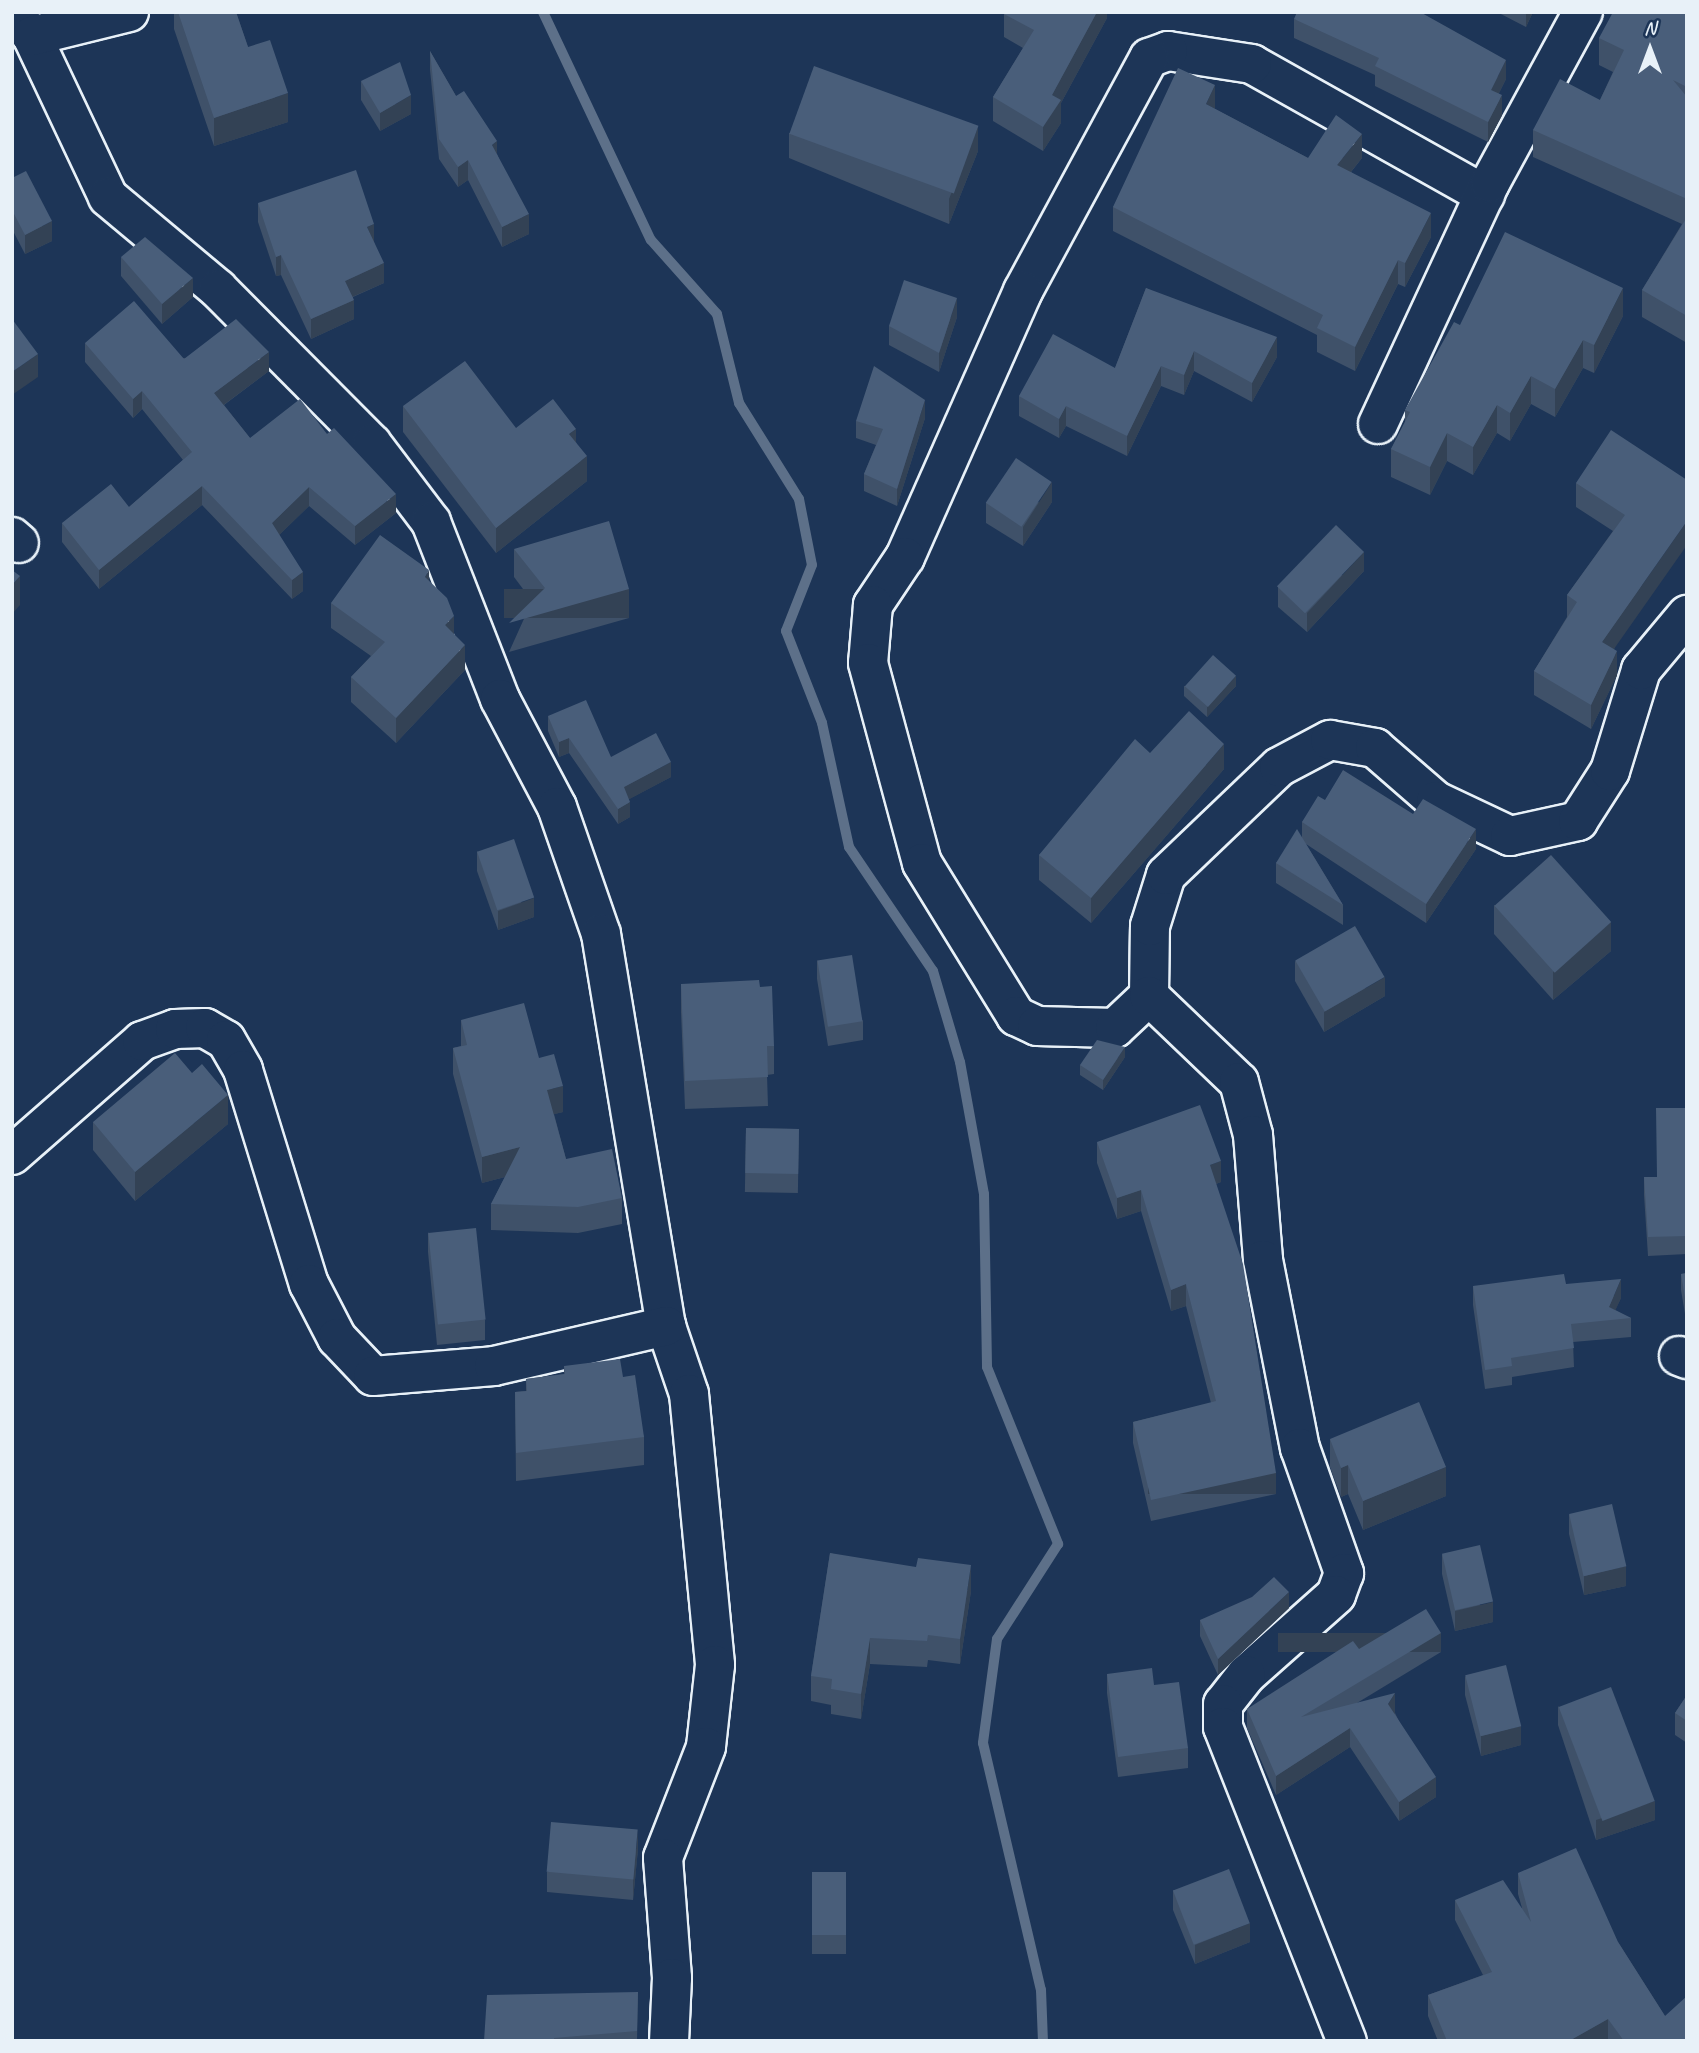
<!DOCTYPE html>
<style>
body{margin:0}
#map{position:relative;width:1699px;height:2053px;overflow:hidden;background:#1d3557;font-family:Caveat,sans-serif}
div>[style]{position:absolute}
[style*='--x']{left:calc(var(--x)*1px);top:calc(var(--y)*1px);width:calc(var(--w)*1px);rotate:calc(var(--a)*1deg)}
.stream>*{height:10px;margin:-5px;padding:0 5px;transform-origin:5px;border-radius:5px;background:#5d7089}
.roads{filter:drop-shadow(2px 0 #e8f1f8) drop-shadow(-2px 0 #e8f1f8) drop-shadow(0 2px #e8f1f8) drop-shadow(0 -2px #e8f1f8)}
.minor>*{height:38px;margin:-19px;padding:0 19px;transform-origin:19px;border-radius:19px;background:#1d3557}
.wall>*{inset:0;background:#3f5169;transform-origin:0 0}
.shaded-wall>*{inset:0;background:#334255;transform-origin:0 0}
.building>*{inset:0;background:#495e7a;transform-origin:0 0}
span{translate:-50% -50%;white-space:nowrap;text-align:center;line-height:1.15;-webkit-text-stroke:5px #1d3557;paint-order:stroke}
.frame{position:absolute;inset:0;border:14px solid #e8f1f8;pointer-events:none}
.north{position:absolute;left:1615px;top:14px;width:70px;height:70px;-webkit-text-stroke:5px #1d3557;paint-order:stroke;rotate:0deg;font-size:19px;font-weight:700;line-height:28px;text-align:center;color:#e8f1f8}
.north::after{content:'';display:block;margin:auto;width:24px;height:32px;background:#e8f1f8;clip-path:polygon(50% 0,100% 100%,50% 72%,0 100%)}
</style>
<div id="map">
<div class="stream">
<div style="--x:543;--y:12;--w:252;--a:64.7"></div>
<div style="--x:651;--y:240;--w:99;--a:48.3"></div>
<div style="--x:717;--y:314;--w:92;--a:76.1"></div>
<div style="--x:739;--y:403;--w:113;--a:58"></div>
<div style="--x:799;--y:499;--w:67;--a:78.9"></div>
<div style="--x:812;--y:565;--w:71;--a:111.5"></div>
<div style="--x:786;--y:631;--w:99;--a:68.6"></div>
<div style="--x:822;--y:723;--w:127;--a:77.7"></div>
<div style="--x:849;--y:847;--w:150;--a:55.9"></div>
<div style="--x:933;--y:971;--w:95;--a:73.5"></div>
<div style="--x:960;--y:1062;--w:134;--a:79.7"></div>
<div style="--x:984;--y:1194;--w:173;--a:89"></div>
<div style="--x:987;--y:1367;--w:191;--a:68.1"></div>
<div style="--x:1058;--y:1544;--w:113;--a:122.7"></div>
<div style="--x:997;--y:1639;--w:105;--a:97.7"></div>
<div style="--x:983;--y:1743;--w:254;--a:76.8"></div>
<div style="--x:1041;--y:1990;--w:51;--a:87.8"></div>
</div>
<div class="roads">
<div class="minor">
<div style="--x:12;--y:12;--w:31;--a:50"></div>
<div style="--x:32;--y:36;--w:178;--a:64.7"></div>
<div style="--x:108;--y:197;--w:143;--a:39.9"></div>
<div style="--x:218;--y:289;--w:218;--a:45.2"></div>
<div style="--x:372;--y:444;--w:98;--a:52.9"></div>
<div style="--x:431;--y:522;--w:190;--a:68.7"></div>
<div style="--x:500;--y:699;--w:122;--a:62.2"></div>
<div style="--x:557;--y:807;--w:134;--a:70.9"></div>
<div style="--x:601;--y:934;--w:397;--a:80.6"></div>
<div style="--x:666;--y:1326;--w:72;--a:71.3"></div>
<div style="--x:689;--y:1394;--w:272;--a:84.5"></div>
<div style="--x:715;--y:1665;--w:82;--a:96.3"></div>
<div style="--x:706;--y:1747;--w:119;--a:111.2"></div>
<div style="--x:663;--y:1858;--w:120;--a:85.7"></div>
<div style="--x:672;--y:1978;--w:63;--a:92.7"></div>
<div style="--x:32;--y:36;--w:100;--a:-13.9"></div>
<div style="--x:1485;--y:195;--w:267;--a:-150.7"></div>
<div style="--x:1252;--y:64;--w:85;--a:-171.2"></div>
<div style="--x:1168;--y:51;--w:20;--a:160"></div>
<div style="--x:1149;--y:58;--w:265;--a:118.4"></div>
<div style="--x:1023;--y:291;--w:291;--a:113.9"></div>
<div style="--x:905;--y:557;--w:58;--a:123.7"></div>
<div style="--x:873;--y:605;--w:58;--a:94.9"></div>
<div style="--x:868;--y:663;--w:207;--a:74.9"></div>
<div style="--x:922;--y:863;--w:180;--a:58.4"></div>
<div style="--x:1016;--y:1016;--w:23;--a:25"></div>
<div style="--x:1037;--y:1026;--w:78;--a:1.5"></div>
<div style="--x:1115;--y:1028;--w:47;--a:-43.3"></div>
<div style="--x:1149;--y:996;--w:70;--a:-89.2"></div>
<div style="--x:1150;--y:926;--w:53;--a:-72.6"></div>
<div style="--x:1166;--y:875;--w:156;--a:-43.7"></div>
<div style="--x:1279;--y:767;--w:58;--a:-27.9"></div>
<div style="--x:1330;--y:740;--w:46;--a:10.1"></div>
<div style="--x:1375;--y:748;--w:81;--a:41"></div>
<div style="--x:1436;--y:801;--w:82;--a:25.3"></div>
<div style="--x:1510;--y:836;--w:70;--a:-12.4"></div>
<div style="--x:1578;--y:821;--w:59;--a:-57.4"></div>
<div style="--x:1610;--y:771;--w:106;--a:-72.9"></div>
<div style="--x:1641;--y:670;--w:72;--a:-50.1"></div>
<div style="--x:1378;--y:424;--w:266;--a:-65.1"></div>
<div style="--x:1490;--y:183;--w:195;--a:-61.5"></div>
<div style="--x:12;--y:537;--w:9;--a:41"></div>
<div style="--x:1149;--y:996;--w:124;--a:43.7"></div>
<div style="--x:1239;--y:1082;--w:55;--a:75.2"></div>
<div style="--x:1253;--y:1135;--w:125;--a:85.4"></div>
<div style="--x:1263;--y:1260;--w:192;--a:78.9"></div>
<div style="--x:1300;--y:1448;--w:133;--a:70.6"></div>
<div style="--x:1344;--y:1573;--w:23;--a:110"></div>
<div style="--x:1336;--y:1595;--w:120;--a:138.4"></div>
<div style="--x:1246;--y:1675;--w:37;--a:128"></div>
<div style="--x:1223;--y:1704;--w:23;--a:90"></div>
<div style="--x:1223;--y:1727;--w:338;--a:68.5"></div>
<div style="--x:12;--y:1155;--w:173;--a:-41.2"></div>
<div style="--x:142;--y:1041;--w:35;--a:-20"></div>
<div style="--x:175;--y:1029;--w:30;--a:-2"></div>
<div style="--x:205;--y:1028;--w:24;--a:30"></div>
<div style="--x:226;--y:1040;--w:34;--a:60"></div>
<div style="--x:243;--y:1070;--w:224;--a:72.9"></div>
<div style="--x:309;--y:1284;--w:61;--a:62.6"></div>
<div style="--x:337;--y:1338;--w:52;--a:46.5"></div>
<div style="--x:373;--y:1376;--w:121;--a:-4.7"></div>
<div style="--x:494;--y:1366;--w:177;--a:-13.1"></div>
<div style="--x:1679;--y:1356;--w:9;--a:21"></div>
</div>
</div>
<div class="wall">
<div style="clip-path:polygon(174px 12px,236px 12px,248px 47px,288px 122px,214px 146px,174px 29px)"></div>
<div style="clip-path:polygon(1107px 12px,1107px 18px,1061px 103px,1061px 123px,1043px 151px,993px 121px,993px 97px,1023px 48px,1004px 37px,1004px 14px)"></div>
<div style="clip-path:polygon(1497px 12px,1533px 12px,1526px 27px)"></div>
<div style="clip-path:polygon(1687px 13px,1687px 343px,1642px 317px,1642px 290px,1682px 224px,1533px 157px,1533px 130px,1600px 100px,1613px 72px,1599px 65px,1599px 38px)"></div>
<div style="clip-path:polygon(1294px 19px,1506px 79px,1499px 93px,1502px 115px,1488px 142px,1375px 86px,1375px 75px,1294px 38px)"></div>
<div style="clip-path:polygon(430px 51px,456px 96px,497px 154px,529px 234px,502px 247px,468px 180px,458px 187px,439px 159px,430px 70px)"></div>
<div style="clip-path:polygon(361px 81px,411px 114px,380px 131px,361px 100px)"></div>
<div style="clip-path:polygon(1215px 109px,1308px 158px,1362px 158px,1351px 172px,1431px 237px,1405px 287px,1398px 284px,1355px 371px,1317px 352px,1317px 335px,1113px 231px,1113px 207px)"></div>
<div style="clip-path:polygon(789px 133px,978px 151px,949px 224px,789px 158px)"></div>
<div style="clip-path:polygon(12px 178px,52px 241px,25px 254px,12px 229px)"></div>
<div style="clip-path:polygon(258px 203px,374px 242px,384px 283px,353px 297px,354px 319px,311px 339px,281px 275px,276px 276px,258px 222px)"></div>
<div style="clip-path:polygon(121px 257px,193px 297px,162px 324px,121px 276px)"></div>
<div style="clip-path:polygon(1146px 288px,1277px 357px,1252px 402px,1194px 371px,1184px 395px,1161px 386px,1127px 456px,1066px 426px,1059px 438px,1019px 416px,1019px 396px,1115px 368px)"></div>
<div style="clip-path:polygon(1623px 316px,1594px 373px,1583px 368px,1555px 417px,1531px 404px,1510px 441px,1497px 433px,1473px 475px,1447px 461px,1430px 495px,1391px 477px,1391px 449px,1405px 422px,1405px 410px,1460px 325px)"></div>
<div style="clip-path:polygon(957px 317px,939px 372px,889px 345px,889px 326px)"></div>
<div style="clip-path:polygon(85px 343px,269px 371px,224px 405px,250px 438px,327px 434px,396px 513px,355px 545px,309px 506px,279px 535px,303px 591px,292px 599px,202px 505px,99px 589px,62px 542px,62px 523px,129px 507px,183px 460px,142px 409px,133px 418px,85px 362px)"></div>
<div style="clip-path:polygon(403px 406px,576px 442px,587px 481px,496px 553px,403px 432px)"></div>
<div style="clip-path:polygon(925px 418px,897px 506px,864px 491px,864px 474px,876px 445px,856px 438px,856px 421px)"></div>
<div style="clip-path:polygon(1687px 480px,1614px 649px,1617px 675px,1591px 729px,1534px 695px,1534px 671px,1567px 617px,1567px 595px,1613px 531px,1576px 507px,1576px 483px)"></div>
<div style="clip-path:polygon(1052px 502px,1023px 546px,986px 523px,986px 503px)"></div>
<div style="clip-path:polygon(514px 549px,629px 618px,509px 652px,532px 601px,514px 577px)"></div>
<div style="clip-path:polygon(1364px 571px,1307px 632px,1278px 607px,1278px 587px)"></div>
<div style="clip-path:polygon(429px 582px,454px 634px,465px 670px,396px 743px,351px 702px,351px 677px,371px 656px,331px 628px,331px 603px)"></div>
<div style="clip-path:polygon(1184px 686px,1236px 686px,1207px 717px,1184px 696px)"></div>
<div style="clip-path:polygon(548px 716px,611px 757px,671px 777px,629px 799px,630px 817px,618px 824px,569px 753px,559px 757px,548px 731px)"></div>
<div style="clip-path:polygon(1150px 753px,1224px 769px,1091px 923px,1039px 880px,1039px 855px)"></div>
<div style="clip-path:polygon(1325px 800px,1413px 814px,1476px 849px,1426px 923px,1306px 844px,1343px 905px,1343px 925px,1276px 883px,1276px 863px,1302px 837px,1302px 822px)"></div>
<div style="clip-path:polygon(477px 851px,534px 917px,498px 930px,477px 871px)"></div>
<div style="clip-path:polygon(1494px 905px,1611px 951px,1553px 1000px,1494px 934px)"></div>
<div style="clip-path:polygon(817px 960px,863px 1021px,863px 1040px,828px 1046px,817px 979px)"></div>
<div style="clip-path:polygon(1295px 961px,1385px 996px,1324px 1032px,1295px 981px)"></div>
<div style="clip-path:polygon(681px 984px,774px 1046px,774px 1074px,767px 1075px,768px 1106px,685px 1109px,681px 1012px)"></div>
<div style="clip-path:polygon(461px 1020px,539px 1058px,563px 1112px,554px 1114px,566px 1159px,622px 1198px,622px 1224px,578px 1233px,491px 1230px,491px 1204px,505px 1177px,482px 1183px,453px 1074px,453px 1048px,461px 1046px)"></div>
<div style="clip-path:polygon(1125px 1057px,1103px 1090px,1080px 1075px,1080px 1065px)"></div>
<div style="clip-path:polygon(1687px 1108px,1687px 1254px,1648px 1256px,1644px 1195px,1644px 1177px,1657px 1177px)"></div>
<div style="clip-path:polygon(93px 1122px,228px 1124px,135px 1201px,93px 1150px)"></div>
<div style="left:746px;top:1128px;width:53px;height:64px;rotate:1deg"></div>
<div style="clip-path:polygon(1097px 1142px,1221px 1182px,1216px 1184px,1276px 1494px,1151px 1521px,1133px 1443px,1133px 1422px,1211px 1403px,1186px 1306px,1171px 1311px,1141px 1211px,1117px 1219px,1097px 1163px)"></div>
<div style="clip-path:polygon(428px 1232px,485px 1320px,485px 1340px,437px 1345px,428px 1252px)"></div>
<div style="clip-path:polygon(1687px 1273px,1687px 1320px,1686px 1320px,1681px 1290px,1681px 1274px)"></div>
<div style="clip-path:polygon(1566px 1284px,1621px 1298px,1615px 1310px,1631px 1318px,1631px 1337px,1573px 1342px,1574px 1367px,1512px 1377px,1512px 1385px,1485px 1389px,1473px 1305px,1473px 1286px)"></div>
<div style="clip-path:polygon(564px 1366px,623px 1377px,644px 1437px,644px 1465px,516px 1481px,515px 1392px,526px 1391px,526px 1379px,564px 1374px)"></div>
<div style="clip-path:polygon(1330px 1439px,1446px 1496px,1363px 1530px,1348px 1494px,1341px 1497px,1330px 1467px)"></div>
<div style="clip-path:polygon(1569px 1514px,1626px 1586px,1584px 1595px,1569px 1534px)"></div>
<div style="clip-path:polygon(830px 1553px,971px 1591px,960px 1664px,928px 1660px,927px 1667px,870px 1664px,861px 1719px,831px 1714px,831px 1705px,811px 1701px,811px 1676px)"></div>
<div style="clip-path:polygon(1442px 1554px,1493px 1622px,1455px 1631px,1442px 1574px)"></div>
<div style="clip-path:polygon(1289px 1608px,1218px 1675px,1200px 1636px,1200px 1620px)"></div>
<div style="clip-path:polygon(1359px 1649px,1441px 1652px,1357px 1703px,1395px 1713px,1436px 1797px,1399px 1821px,1350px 1747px,1276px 1795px,1247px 1728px,1247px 1709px)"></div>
<div style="clip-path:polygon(1107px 1674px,1154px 1685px,1188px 1748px,1188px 1768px,1118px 1777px,1107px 1693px)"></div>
<div style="clip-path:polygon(1465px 1676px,1521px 1745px,1481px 1756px,1465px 1695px)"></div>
<div style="clip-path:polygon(1687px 1695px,1687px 1743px,1675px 1735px,1675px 1713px)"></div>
<div style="clip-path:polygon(1558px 1706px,1655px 1820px,1596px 1840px,1558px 1725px)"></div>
<div style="clip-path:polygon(638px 1849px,633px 1900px,547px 1892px,547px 1872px)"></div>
<div style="left:812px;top:1872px;width:34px;height:82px"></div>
<div style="clip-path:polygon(1518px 1873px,1618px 1942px,1665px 2016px,1687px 2041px,1438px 2041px,1428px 2016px,1428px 1995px,1483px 1975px,1455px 1920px,1455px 1900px,1522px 1908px,1518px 1894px)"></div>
<div style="clip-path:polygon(1173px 1890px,1250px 1942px,1195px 1964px,1173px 1910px)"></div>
<div style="clip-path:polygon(638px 1992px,637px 2041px,484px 2041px)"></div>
</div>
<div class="shaded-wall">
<div style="clip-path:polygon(1097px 12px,1107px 12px,1107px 18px,1061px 103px,1061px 123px,1043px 151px,1043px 127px,1052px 95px)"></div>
<div style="clip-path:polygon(1526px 12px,1533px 12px,1526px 27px)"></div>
<div style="clip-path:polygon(1506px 60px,1506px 79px,1491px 109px,1491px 90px)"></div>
<div style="clip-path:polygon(1215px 85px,1215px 109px,1206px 104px)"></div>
<div style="clip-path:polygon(288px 93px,288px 122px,214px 146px,214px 118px)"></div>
<div style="clip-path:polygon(411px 95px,411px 114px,380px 131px,380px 113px)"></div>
<div style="clip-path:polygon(1502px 95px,1502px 115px,1488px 142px,1488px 122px)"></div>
<div style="clip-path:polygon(978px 127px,978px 151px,949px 224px,949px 199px)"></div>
<div style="clip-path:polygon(1362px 134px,1362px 158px,1337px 189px,1337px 165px)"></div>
<div style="clip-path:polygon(497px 141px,497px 161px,492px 145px)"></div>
<div style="clip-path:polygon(468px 160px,468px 180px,458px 187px,458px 167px)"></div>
<div style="clip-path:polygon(1431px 213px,1431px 237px,1405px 287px,1405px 263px)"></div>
<div style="clip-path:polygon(529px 214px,529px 234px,502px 247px,502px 227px)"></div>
<div style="clip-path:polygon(52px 221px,52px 241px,25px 254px,25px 235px)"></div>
<div style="clip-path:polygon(374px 224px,374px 244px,367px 227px)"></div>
<div style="clip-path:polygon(281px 255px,281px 275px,276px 276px,276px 257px)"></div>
<div style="clip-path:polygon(1398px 260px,1398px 284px,1355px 371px,1355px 347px)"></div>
<div style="clip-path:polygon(384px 263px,384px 283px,345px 300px,345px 281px)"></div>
<div style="clip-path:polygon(193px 278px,193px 297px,162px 324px,162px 304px)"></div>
<div style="clip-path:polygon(1623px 288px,1623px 316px,1594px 373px,1594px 345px)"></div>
<div style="clip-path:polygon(957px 298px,957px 317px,939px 372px,939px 353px)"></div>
<div style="clip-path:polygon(354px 300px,354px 319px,311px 339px,311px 319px)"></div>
<div style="clip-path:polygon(1277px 337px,1277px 357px,1252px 402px,1252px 383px)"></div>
<div style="clip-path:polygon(1583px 340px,1583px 368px,1555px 417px,1555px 389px)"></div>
<div style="clip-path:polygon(1194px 351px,1194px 371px,1184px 395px,1184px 375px)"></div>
<div style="clip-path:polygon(269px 352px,269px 371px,214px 412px,214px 393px)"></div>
<div style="clip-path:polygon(38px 354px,38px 377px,12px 395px,12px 372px)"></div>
<div style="clip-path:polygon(1161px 366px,1161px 386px,1127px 456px,1127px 436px)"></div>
<div style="clip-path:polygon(1531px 376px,1531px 404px,1510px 441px,1510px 413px)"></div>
<div style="clip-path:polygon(142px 391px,142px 409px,133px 418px,133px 399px)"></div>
<div style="clip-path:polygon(925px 400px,925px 418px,897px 506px,897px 489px)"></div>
<div style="clip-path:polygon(1497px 405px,1497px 433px,1473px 475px,1473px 447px)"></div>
<div style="clip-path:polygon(1066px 406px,1066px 426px,1059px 438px,1059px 419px)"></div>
<div style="clip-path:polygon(576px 429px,576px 454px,569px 434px)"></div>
<div style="clip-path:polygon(1447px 433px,1447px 461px,1430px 495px,1430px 467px)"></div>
<div style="clip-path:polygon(587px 456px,587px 481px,496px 553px,496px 528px)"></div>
<div style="clip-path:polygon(1052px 482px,1052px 502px,1023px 546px,1023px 527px)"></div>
<div style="clip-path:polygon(202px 486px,202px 505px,99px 589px,99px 570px)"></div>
<div style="clip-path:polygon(309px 487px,309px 506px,272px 542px,272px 523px)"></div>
<div style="clip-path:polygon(396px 494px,396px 513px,355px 545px,355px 526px)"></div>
<div style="clip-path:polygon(1687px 521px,1687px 545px,1602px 666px,1602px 642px)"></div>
<div style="clip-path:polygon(1364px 552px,1364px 571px,1307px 632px,1307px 613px)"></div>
<div style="clip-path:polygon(429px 570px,429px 595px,425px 577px)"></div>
<div style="clip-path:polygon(303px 572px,303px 591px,292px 599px,292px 580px)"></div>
<div style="clip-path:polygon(20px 576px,20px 605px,12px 614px,12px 585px)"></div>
<div style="left:629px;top:589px;width:29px;height:125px;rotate:90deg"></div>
<div style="clip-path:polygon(454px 616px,454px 640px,445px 625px)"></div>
<div style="clip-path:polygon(465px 645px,465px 670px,396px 743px,396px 718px)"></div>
<div style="clip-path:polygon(1617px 651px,1617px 675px,1591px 729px,1591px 705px)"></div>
<div style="clip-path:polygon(1236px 676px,1236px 686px,1207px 717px,1207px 707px)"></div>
<div style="clip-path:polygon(569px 738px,569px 753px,559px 757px,559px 742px)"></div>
<div style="clip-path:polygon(1224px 744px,1224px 769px,1091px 923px,1091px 898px)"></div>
<div style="clip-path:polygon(671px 762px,671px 777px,624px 802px,624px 787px)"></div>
<div style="clip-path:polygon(630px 802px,630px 817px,618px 824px,618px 809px)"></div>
<div style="clip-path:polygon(1476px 829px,1476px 849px,1426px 923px,1426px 904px)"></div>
<div style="clip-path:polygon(534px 898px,534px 917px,498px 930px,498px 911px)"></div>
<div style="clip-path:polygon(1611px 922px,1611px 951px,1553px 1000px,1553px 972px)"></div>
<div style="clip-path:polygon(1385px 977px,1385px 996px,1324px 1032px,1324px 1012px)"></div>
<div style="clip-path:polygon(1125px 1047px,1125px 1057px,1103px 1090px,1103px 1080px)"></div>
<div style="clip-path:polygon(563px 1086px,563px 1112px,547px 1116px,547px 1090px)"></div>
<div style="clip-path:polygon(228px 1095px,228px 1124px,135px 1201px,135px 1172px)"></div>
<div style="clip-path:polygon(520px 1147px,520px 1173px,482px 1183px,482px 1157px)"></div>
<div style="clip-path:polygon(1221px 1161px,1221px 1182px,1210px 1186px,1210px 1165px)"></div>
<div style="clip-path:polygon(1141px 1190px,1141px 1211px,1117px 1219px,1117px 1198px)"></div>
<div style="clip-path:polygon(1621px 1279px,1621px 1298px,1611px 1320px,1609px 1307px)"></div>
<div style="clip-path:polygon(1186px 1284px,1186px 1306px,1171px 1311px,1171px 1290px)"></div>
<div style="clip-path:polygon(1348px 1465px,1348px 1494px,1341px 1497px,1341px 1468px)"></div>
<div style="clip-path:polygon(1446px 1467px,1446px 1496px,1363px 1530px,1363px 1501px)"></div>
<div style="left:1276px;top:1473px;width:21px;height:128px;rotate:90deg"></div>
<div style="clip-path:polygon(971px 1565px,971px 1591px,960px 1664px,960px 1639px)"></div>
<div style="clip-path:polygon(1626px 1566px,1626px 1586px,1584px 1595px,1584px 1576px)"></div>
<div style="clip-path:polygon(1289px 1592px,1289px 1608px,1218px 1675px,1218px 1659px)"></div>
<div style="clip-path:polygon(1493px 1602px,1493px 1622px,1455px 1631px,1455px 1611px)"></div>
<div style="left:1441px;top:1633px;width:19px;height:163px;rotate:90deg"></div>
<div style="clip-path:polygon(870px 1638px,870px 1664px,861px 1719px,861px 1694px)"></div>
<div style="clip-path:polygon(1395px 1693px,1395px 1713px,1388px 1723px,1388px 1704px)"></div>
<div style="clip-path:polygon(1521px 1726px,1521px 1745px,1481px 1756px,1481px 1736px)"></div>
<div style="clip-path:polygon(1350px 1728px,1350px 1747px,1276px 1795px,1276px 1776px)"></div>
<div style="clip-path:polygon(1436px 1777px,1436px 1797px,1399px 1821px,1399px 1802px)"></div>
<div style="clip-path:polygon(1655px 1801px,1655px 1820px,1596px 1840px,1596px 1820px)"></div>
<div style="clip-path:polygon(638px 1830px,638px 1849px,633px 1900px,633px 1880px)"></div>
<div style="clip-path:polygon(1250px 1923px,1250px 1942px,1195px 1964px,1195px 1945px)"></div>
<div style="clip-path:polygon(1608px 2019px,1608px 2040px,1569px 2041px)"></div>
</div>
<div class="building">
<div style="clip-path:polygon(178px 12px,236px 12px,248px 47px,270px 40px,288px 93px,214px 118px)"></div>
<div style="clip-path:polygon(1004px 12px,1097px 12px,1052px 95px,1061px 100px,1043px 127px,993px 97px,1034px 30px,1004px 14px)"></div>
<div style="clip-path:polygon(1297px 12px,1420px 12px,1506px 60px,1491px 90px,1502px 95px,1488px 122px,1375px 66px,1379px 58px,1294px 19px)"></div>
<div style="clip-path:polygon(1613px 12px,1687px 13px,1687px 87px,1673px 80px,1687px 97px,1687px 199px,1533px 130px,1560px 79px,1600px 100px,1624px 50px,1599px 38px)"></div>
<div style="clip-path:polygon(430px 51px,456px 96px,464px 91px,497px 141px,492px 145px,529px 214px,502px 227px,468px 160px,458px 167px,439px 139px)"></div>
<div style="clip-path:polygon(400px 62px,411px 95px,380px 113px,361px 81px)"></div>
<div style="left:814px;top:66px;width:175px;height:72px;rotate:20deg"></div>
<div style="clip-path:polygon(1178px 68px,1215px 85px,1206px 104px,1308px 158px,1336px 115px,1362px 134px,1337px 165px,1431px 213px,1405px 263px,1398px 260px,1355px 347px,1317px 328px,1323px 315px,1113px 207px)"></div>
<div style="clip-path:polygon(356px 170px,374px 224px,367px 227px,384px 263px,345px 281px,354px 300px,311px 319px,281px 255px,276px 257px,258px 203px)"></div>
<div style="clip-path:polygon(26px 171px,52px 221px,25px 235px,12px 210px,12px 178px)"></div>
<div style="clip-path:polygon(1687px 217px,1687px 316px,1642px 290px)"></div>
<div style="clip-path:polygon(1505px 232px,1623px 288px,1594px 345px,1583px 340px,1555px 389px,1531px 376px,1510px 413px,1497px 405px,1473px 447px,1447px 433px,1430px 467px,1391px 449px,1410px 412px,1405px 410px,1454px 322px,1460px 325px)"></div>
<div style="clip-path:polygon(145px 237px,193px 278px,162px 304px,121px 257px)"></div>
<div style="clip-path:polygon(904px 280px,957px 298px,939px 353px,889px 326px)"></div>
<div style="clip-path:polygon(1146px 288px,1277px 337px,1252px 383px,1194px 351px,1184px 375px,1161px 366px,1127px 436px,1066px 406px,1059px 419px,1019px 396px,1053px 334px,1115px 368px)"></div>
<div style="clip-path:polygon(134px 301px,184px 359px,236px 319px,269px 352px,214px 393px,250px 438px,300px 399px,327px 434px,334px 428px,396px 494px,355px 526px,309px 487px,272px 523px,303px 572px,292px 580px,202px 486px,99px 570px,62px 523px,111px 484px,129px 507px,192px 452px,142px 391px,133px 399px,85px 343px)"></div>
<div style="clip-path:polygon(12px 319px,38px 354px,12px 372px)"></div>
<div style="clip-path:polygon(465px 361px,516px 428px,553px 399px,576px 429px,569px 434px,587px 456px,496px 528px,403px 406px)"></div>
<div style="clip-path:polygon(874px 366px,925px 400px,897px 489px,864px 474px,883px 429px,856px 421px)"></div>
<div style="clip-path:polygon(1611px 430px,1687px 480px,1687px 521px,1602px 642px,1617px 651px,1591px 705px,1534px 671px,1577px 602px,1567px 595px,1625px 515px,1576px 483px)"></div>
<div style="left:1016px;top:458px;width:43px;height:54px;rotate:34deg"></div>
<div style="clip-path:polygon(609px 521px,629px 589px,509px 623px,545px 588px,514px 549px)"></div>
<div style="left:1336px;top:525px;width:39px;height:85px;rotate:44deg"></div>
<div style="clip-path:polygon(380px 535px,429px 570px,425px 577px,447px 598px,454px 616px,445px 625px,465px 645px,396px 718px,351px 677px,385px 642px,331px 603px)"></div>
<div style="clip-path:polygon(12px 570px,20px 576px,12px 585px)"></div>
<div style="left:1213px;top:655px;width:31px;height:42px;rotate:42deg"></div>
<div style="clip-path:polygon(586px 700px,611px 757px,656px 733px,671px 762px,624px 787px,630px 802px,618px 809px,569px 738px,559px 742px,548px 716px)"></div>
<div style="clip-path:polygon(1189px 711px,1224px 744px,1091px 898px,1039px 855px,1135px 739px,1150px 753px)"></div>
<div style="clip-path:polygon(1343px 770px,1413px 814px,1423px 799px,1476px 829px,1426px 904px,1302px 822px,1318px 796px,1325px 800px)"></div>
<div style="clip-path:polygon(1297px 829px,1343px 905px,1276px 863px)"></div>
<div style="left:514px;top:839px;width:62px;height:39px;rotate:71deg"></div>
<div style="left:1551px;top:855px;width:90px;height:76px;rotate:48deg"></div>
<div style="left:1355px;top:926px;width:59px;height:69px;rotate:60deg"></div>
<div style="left:852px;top:955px;width:67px;height:35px;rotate:81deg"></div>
<div style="clip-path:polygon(759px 980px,760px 987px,772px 986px,774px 1046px,767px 1046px,768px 1077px,685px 1081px,681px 984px)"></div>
<div style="clip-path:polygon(524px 1003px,539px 1058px,554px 1054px,563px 1086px,547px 1090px,566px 1159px,612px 1149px,622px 1198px,578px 1207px,491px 1204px,520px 1147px,482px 1157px,453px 1048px,467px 1045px,461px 1020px)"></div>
<div style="clip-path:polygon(1097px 1040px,1125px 1047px,1103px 1080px,1080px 1065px)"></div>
<div style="clip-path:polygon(175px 1053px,192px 1073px,202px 1064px,228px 1095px,135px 1172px,93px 1122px)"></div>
<div style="clip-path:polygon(1200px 1105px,1221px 1161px,1210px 1165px,1243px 1264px,1276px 1473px,1151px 1500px,1133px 1422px,1216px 1401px,1186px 1284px,1171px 1290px,1141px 1190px,1117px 1198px,1097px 1142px)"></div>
<div style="clip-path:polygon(1656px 1108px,1687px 1108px,1687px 1236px,1648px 1237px,1644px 1177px,1657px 1177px)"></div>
<div style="left:746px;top:1128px;width:53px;height:45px;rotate:1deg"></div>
<div style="left:476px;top:1228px;width:92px;height:48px;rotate:84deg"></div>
<div style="clip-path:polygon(1687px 1273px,1687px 1304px,1686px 1304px,1681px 1274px)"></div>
<div style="clip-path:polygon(1564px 1274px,1566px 1284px,1621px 1279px,1609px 1307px,1631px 1318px,1571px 1324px,1574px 1348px,1511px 1358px,1512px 1366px,1485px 1370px,1473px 1286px)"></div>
<div style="clip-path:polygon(620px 1359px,623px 1377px,635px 1375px,644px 1437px,516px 1453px,515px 1392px,527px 1391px,526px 1379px,565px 1374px,564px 1366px)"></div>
<div style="clip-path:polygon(1419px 1402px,1446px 1467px,1363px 1501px,1348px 1465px,1341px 1468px,1330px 1439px)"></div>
<div style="left:1612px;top:1504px;width:64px;height:44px;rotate:77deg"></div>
<div style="left:1480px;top:1545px;width:58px;height:39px;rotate:77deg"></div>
<div style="clip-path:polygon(830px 1553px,916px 1567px,918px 1558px,971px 1565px,960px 1639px,928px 1635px,927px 1641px,870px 1638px,861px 1694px,831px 1689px,832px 1679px,811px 1676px)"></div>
<div style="clip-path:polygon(1274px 1577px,1289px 1592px,1218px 1659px,1200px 1620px,1252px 1597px)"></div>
<div style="clip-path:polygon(1426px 1609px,1441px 1633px,1301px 1717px,1395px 1693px,1388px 1704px,1436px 1777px,1399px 1802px,1350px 1728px,1276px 1776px,1247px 1709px,1353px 1641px,1359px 1649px)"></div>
<div style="left:1506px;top:1665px;width:63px;height:42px;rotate:76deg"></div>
<div style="clip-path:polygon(1152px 1668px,1154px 1685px,1179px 1682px,1188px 1748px,1118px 1757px,1107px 1674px)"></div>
<div style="left:1611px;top:1687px;width:122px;height:56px;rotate:69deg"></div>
<div style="clip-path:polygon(1687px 1695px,1687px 1721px,1675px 1713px)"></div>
<div style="left:551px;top:1822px;width:87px;height:50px;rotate:5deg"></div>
<div style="clip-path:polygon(1576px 1848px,1618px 1942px,1665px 2016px,1687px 1996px,1687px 2041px,1624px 2041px,1608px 2019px,1569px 2041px,1447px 2041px,1428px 1995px,1492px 1972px,1455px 1900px,1503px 1880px,1531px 1922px,1518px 1873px)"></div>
<div style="left:1229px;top:1869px;width:58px;height:60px;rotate:69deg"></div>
<div style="left:812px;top:1872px;width:34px;height:63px"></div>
<div style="clip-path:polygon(638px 1992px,637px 2031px,554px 2038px,554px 2041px,484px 2041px,487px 1995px)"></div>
</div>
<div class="frame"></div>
<div class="north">N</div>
</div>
